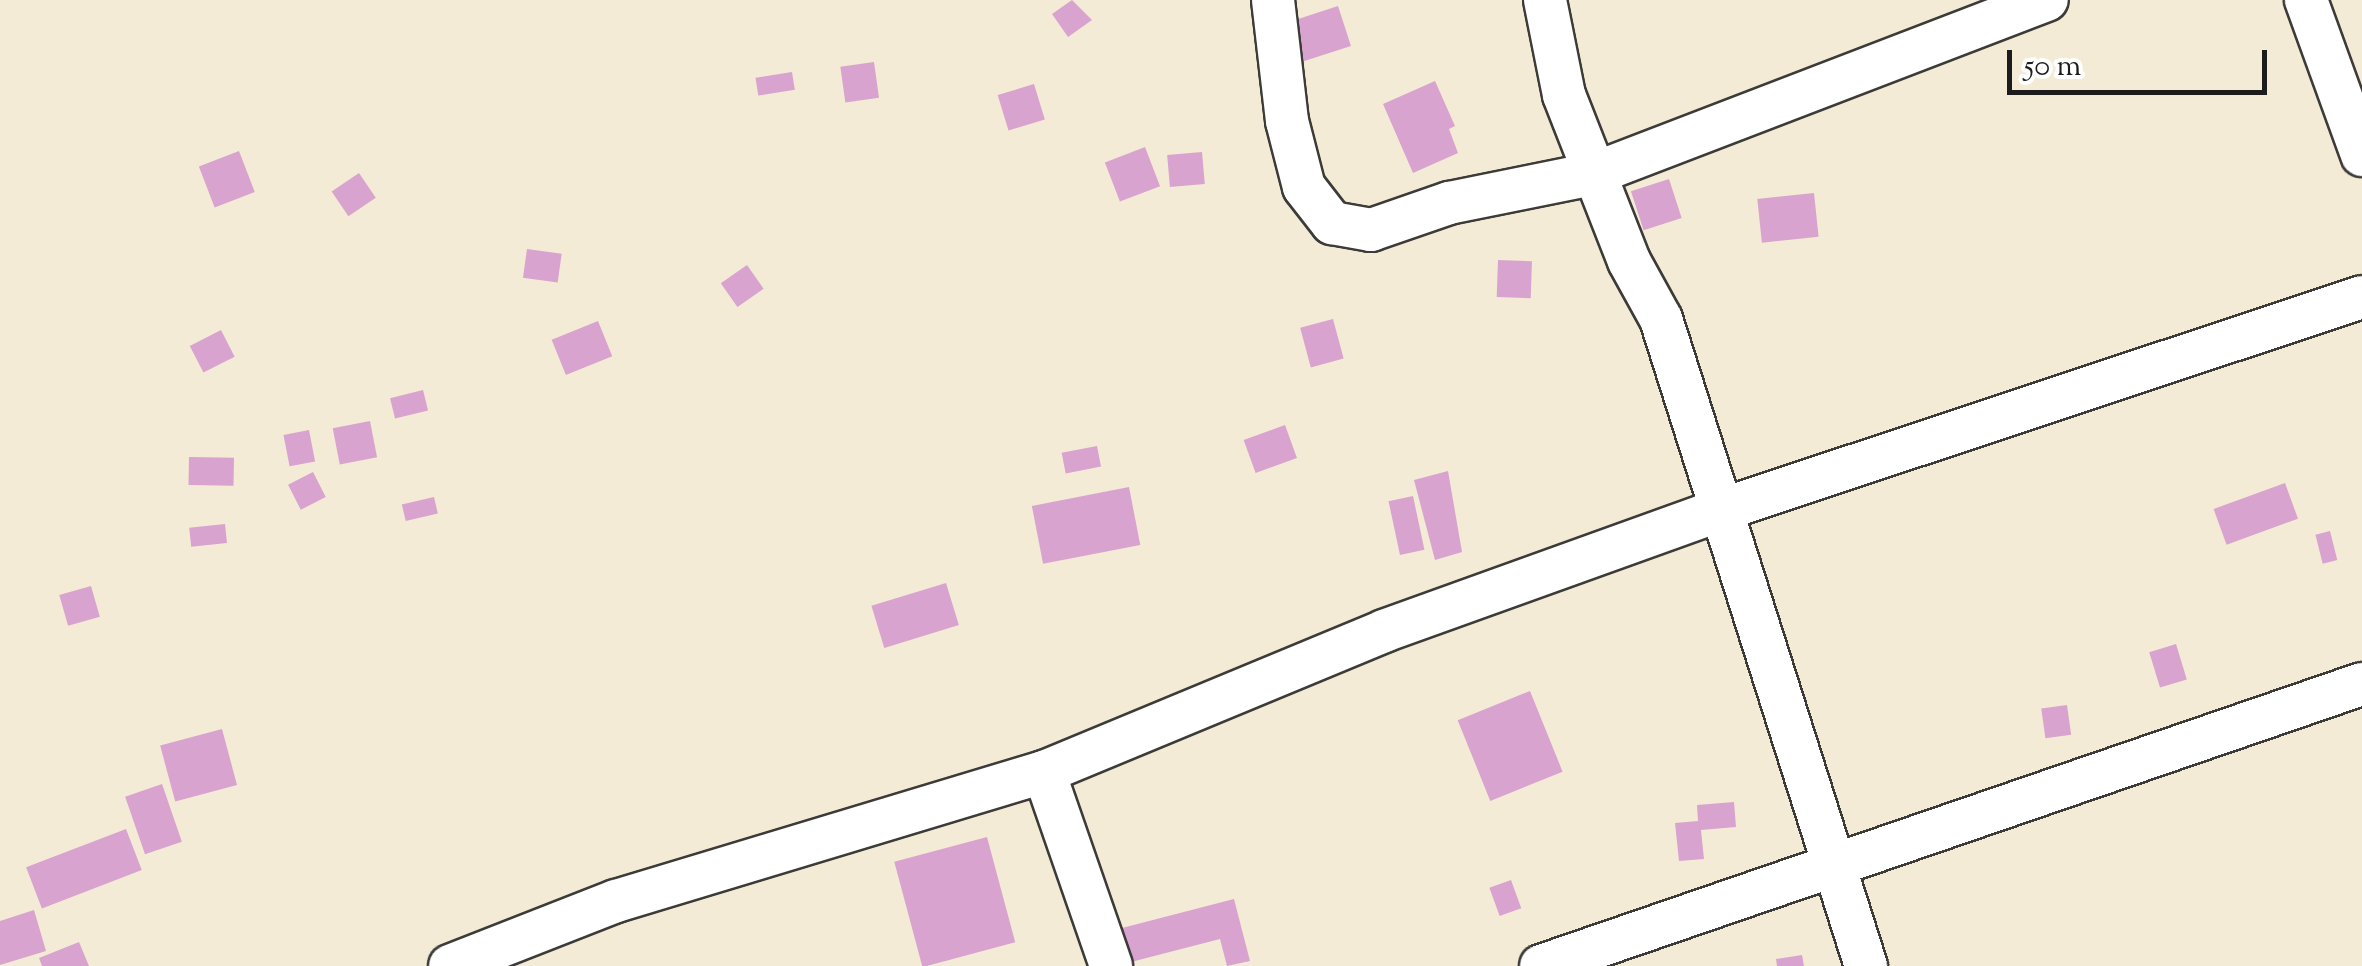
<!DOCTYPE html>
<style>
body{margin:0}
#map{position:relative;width:2362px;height:966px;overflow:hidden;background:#f3ebd5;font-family:"Sorts Mill Goudy",serif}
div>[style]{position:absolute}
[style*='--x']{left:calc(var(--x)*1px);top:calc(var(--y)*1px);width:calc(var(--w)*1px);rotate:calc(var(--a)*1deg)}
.building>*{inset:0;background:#d9a3cf;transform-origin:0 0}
.roads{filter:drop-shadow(2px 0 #3c3b38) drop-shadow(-2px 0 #3c3b38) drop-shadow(0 2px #3c3b38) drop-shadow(0 -2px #3c3b38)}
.street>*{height:42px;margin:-21px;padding:0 21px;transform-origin:21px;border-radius:21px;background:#fff}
span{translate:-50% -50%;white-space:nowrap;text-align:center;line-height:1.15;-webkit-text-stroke:8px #fff;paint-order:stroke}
.scale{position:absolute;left:2007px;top:50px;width:260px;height:45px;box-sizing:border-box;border:5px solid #1c1c1c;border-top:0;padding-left:12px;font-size:30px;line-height:35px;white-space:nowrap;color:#1c1c1c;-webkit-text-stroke:8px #fff;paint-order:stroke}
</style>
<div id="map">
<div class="building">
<div style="clip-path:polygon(1072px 0,1092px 20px,1068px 37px,1052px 14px)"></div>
<div style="left:1338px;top:6px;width:42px;height:58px;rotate:72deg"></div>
<div style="left:874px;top:62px;width:36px;height:34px;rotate:82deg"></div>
<div style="left:792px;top:72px;width:18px;height:37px;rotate:81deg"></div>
<div style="clip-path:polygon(1435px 81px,1455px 126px,1449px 129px,1458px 153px,1413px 173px,1383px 104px)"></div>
<div style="left:1034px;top:84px;width:37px;height:38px;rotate:73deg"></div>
<div style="left:1145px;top:147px;width:42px;height:43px;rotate:69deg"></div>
<div style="left:239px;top:151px;width:44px;height:43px;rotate:69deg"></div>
<div style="left:1202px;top:152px;width:32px;height:35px;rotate:85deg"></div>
<div style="left:359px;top:173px;width:30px;height:33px;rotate:56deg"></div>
<div style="left:1669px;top:179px;width:41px;height:40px;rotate:72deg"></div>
<div style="left:1814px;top:193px;width:44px;height:57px;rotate:84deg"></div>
<div style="left:527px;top:249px;width:35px;height:29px;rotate:8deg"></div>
<div style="left:1498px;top:260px;width:34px;height:37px;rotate:2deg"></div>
<div style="left:747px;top:265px;width:29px;height:32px;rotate:55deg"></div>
<div style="left:1333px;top:319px;width:41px;height:34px;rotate:75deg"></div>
<div style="left:598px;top:321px;width:38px;height:50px;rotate:68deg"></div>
<div style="left:221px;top:330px;width:30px;height:35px;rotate:63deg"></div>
<div style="left:423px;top:390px;width:21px;height:34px;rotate:76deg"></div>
<div style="left:370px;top:421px;width:37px;height:38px;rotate:79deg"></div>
<div style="left:1285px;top:425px;width:35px;height:44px;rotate:70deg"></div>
<div style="left:309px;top:430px;width:32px;height:26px;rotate:79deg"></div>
<div style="left:1097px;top:446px;width:21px;height:36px;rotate:79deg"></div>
<div style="left:189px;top:457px;width:45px;height:28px;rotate:1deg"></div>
<div style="clip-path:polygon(1448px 471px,1462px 552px,1435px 560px,1414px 480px)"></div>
<div style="left:313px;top:472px;width:28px;height:28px;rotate:63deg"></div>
<div style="left:2285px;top:483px;width:38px;height:76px;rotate:70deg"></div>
<div style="left:1129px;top:487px;width:59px;height:99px;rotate:79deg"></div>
<div style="left:1413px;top:496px;width:55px;height:25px;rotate:78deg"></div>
<div style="left:434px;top:497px;width:17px;height:33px;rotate:77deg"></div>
<div style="left:225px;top:524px;width:19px;height:36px;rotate:84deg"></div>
<div style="left:2330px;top:531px;width:30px;height:15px;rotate:76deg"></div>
<div style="left:946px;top:583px;width:44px;height:78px;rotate:73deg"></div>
<div style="left:91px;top:586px;width:32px;height:33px;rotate:74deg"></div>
<div style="left:2176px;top:644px;width:37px;height:28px;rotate:73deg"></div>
<div style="left:1530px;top:691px;width:87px;height:78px;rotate:68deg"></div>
<div style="left:2067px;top:705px;width:30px;height:26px;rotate:82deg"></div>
<div style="left:222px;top:729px;width:58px;height:64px;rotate:75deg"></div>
<div style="left:162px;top:784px;width:61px;height:39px;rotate:71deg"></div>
<div style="clip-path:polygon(1734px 802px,1736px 827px,1701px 830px,1704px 859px,1679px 861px,1675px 823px,1698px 821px,1697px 805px)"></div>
<div style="left:126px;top:829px;width:44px;height:107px;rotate:69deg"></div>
<div style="left:987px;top:837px;width:109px;height:96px;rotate:75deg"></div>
<div style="left:1511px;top:880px;width:30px;height:23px;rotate:70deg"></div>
<div style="clip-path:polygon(1234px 899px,1250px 961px,1227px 966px,1220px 939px,1131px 962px,1122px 928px)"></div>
<div style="clip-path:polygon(34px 910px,46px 951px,0 965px,0 921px)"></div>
<div style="clip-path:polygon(79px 942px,89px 966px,42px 966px,39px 958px)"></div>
<div style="clip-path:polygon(1802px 955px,1804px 966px,1777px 966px,1776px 959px)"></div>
</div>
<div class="roads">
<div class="street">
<div style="--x:1273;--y:0;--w:122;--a:83.4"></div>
<div style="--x:1287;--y:121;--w:68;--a:75.6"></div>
<div style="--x:1304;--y:187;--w:46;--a:52.1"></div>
<div style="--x:1332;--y:223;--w:40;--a:10"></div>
<div style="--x:1371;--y:230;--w:83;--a:-19.1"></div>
<div style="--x:1449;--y:203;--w:147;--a:-11.4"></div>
<div style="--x:1593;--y:174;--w:486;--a:-21"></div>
<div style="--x:1545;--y:0;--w:97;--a:78.7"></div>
<div style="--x:1564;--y:95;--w:178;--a:68.6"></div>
<div style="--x:1629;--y:261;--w:66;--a:61.1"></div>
<div style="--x:1661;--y:319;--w:679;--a:72.42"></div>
<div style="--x:2306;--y:0;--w:165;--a:70.1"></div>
<div style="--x:1044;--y:772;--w:205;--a:70.9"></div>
<div style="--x:450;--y:966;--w:178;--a:-21.4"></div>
<div style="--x:616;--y:901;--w:447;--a:-16.8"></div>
<div style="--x:1044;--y:772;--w:368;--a:-22.5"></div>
<div style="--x:1384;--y:631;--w:358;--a:-19.8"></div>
<div style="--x:1721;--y:510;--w:675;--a:-18.38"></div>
<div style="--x:1541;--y:966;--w:868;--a:-18.96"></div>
</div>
</div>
<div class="scale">50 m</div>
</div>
